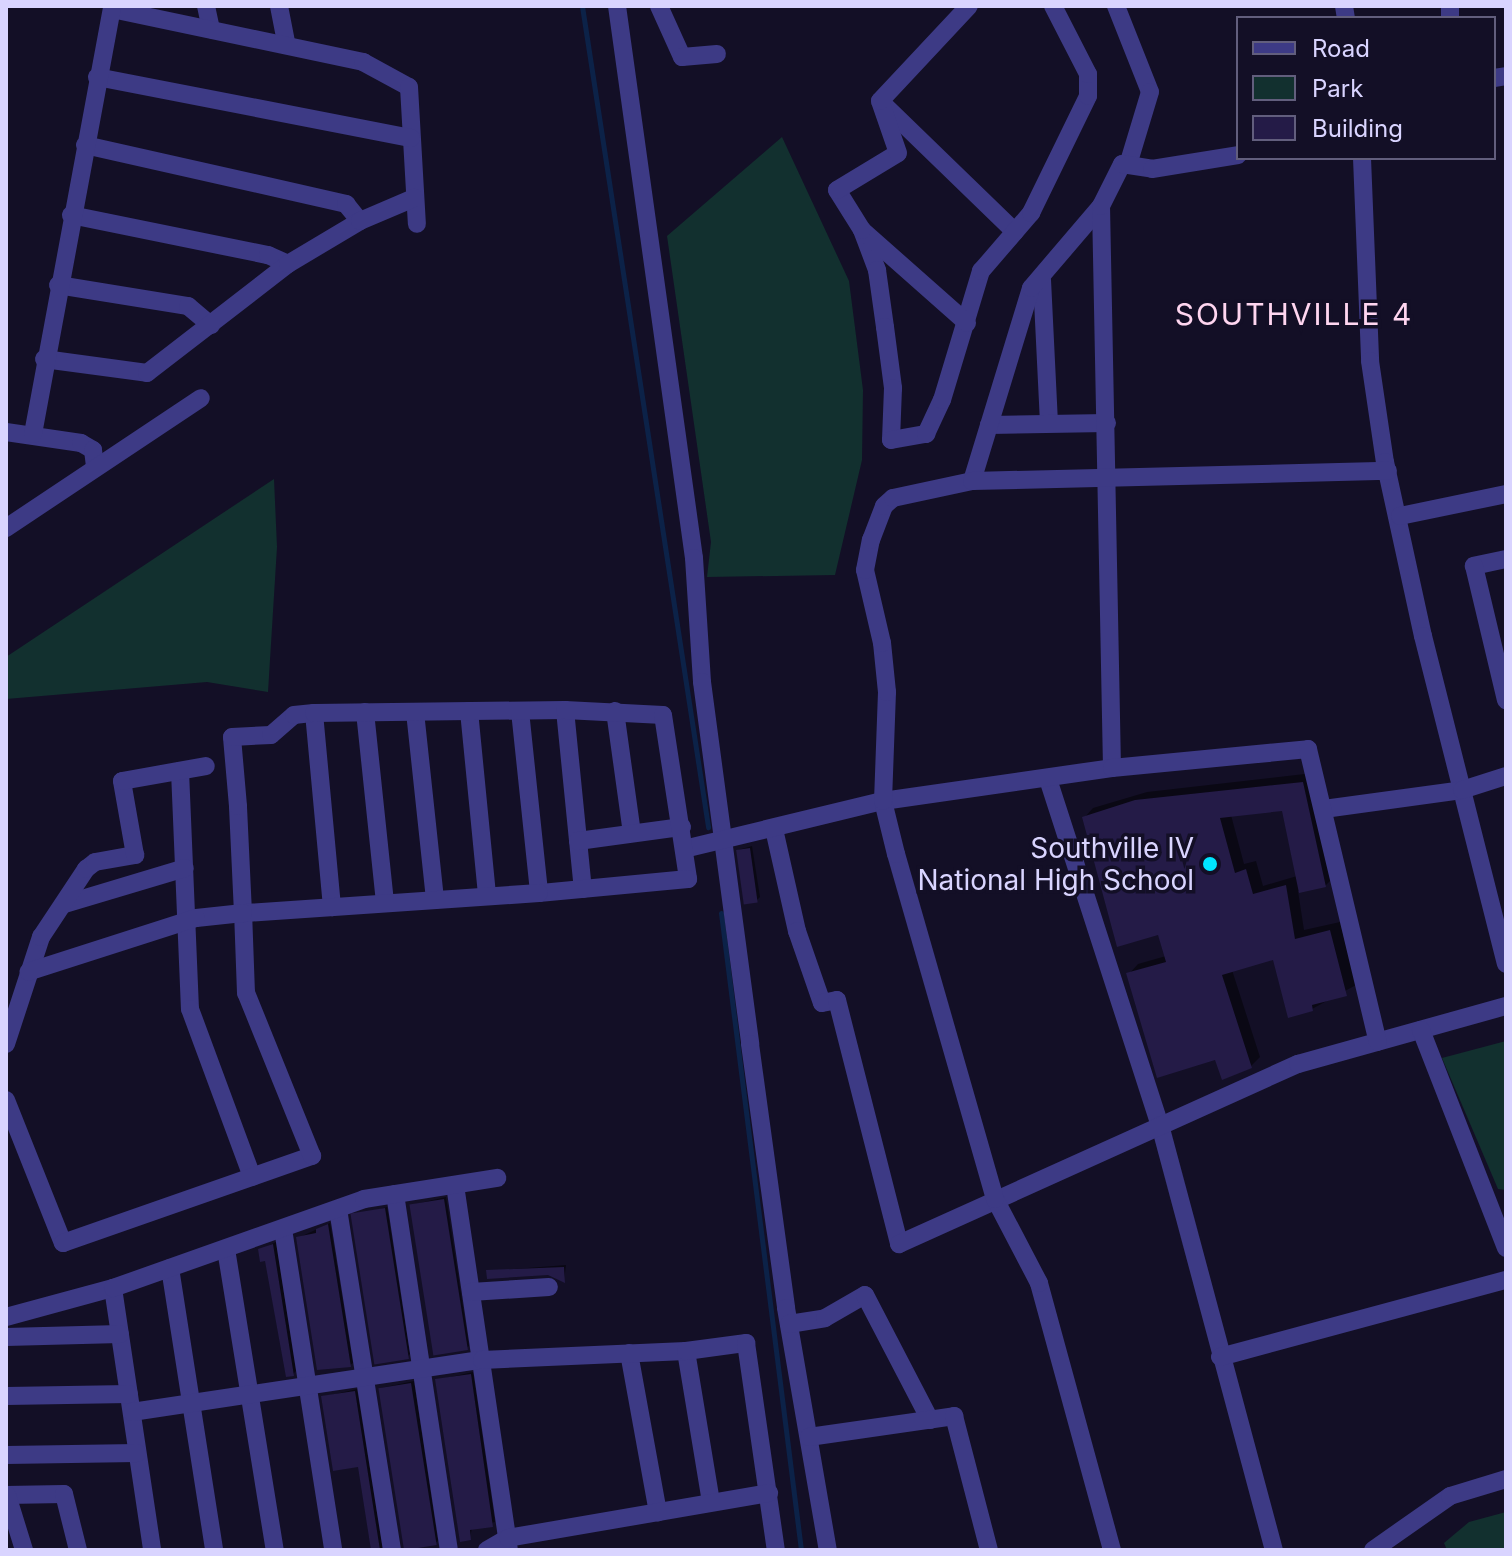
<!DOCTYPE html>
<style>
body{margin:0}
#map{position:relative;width:1512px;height:1556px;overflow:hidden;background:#130f26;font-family:Inter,sans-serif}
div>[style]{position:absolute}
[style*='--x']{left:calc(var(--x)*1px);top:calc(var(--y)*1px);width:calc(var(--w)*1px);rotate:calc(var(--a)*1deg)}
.green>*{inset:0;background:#12302f}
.shadow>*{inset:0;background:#0007}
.stream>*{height:5px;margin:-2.5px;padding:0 2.5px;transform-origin:2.5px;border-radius:2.5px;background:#0c2248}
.building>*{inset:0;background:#241b47;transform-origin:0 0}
.street>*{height:18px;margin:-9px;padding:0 9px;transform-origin:9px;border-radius:9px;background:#3d3a85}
.dots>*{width:22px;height:22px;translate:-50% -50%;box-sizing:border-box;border:4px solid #130f26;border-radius:50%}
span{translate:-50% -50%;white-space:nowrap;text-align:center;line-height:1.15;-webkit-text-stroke:7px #130f26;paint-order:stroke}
.poi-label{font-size:28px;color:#d9d4ff}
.right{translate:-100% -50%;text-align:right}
.neighbourhood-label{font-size:30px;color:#ffd6f0;letter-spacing:2px}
.frame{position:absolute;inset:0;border:8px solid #d9d4ff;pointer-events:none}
.legend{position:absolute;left:1236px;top:16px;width:260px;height:144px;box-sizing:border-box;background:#130f26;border:2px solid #625e7d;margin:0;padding:10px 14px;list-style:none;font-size:24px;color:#d9d4ff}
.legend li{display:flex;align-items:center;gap:16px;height:40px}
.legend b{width:40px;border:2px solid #625e7d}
</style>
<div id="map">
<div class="green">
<div style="clip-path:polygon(782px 137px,849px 281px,863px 390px,862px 460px,835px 575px,707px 577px,711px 542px,667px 236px)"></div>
<div style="clip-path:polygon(274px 479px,277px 547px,268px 692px,207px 682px,6px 699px,6px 657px)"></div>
<div style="clip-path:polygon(1506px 1041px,1506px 1190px,1498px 1189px,1442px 1058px)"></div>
<div style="clip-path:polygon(1506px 1512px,1506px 1550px,1447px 1550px,1444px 1543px,1469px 1522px)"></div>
</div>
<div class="shadow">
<div style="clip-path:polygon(evenodd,1313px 773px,1335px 876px,1326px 885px,1298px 891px,1304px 930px,1340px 922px,1356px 985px,1312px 1009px,1274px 957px,1232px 970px,1260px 1057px,1250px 1067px,1216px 1058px,1129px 974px,1138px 964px,1166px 956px,1160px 933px,1084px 818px,1093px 808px,1147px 792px,1313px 773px,1283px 809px,1297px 876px,1263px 886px,1256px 861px,1244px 864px,1231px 815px,1283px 809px)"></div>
<div style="clip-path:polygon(752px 846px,760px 897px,757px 900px,738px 850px)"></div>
<div style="clip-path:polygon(446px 1197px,469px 1346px,466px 1348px,411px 1205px)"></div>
<div style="clip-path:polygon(387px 1207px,410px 1354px,407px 1357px,353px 1217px)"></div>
<div style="clip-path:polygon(330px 1223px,353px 1363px,350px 1365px,298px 1238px)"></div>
<div style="clip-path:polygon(276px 1242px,296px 1371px,293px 1374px,267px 1259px,260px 1250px)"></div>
<div style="clip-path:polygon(566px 1265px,564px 1281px,549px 1273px,488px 1271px)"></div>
<div style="clip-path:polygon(473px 1372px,495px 1522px,472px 1528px,470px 1538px,437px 1380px)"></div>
<div style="clip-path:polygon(414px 1381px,438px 1541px,435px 1543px,381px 1388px)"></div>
<div style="clip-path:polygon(357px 1389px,383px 1550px,373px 1550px,360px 1465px,323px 1397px)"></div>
</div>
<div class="stream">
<div style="--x:582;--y:6;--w:831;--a:81.27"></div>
<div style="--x:721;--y:913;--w:642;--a:82.84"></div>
</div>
<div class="building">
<div style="clip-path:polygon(1303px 782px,1326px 887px,1299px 893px,1282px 811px,1220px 818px,1235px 873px,1246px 869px,1253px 894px,1286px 885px,1295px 939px,1330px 930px,1347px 996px,1312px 1005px,1313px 1011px,1288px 1018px,1273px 960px,1222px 975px,1252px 1068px,1222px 1080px,1215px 1060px,1157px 1078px,1126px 973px,1166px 962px,1158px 935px,1117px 947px,1082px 817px,1135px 800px)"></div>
<div style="left:750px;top:848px;width:55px;height:14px;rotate:82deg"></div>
<div style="left:444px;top:1199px;width:153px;height:35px;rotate:81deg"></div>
<div style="left:385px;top:1208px;width:153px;height:35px;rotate:81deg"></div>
<div style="clip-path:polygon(328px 1224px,351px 1367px,317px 1370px,296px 1237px,316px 1233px,316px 1229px)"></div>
<div style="clip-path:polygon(273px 1244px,294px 1376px,286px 1377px,265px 1261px,260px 1262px,258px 1249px)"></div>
<div style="clip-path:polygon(564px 1267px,565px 1283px,548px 1275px,487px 1279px,486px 1270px)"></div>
<div style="clip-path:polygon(471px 1374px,493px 1527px,470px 1530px,471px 1540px,460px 1542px,435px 1379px)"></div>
<div style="left:411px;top:1383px;width:164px;height:33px;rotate:81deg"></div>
<div style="clip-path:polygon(355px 1391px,380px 1550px,371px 1550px,358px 1467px,333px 1471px,321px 1396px)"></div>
</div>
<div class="street">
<div style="--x:206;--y:6;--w:24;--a:78"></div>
<div style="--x:279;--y:6;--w:37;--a:79"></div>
<div style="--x:617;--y:6;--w:557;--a:82.06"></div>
<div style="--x:694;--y:558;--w:124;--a:86.3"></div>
<div style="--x:702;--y:682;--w:365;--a:82.4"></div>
<div style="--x:750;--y:1044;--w:266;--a:82.2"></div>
<div style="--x:786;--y:1308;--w:246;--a:80.2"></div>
<div style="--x:659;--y:6;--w:56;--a:65.7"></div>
<div style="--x:682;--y:57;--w:35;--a:-5"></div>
<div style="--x:1116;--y:6;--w:92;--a:68.4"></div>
<div style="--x:1150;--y:92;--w:76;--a:106.8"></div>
<div style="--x:1344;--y:6;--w:12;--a:81"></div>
<div style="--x:1450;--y:6;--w:12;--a:90"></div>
<div style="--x:112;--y:9;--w:257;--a:11.9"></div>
<div style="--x:363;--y:62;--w:52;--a:28.5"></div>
<div style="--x:409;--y:87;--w:137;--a:86.7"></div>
<div style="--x:97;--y:77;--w:320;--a:11"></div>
<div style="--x:1494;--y:78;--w:12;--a:-9"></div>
<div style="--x:882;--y:103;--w:185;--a:44.1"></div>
<div style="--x:85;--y:145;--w:268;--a:12.7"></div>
<div style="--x:346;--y:204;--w:22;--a:51"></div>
<div style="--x:1362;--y:158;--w:203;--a:87.7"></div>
<div style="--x:1370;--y:361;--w:102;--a:81.6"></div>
<div style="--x:1385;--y:462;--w:178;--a:77.7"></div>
<div style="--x:1423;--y:636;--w:338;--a:75.8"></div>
<div style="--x:71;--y:215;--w:201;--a:11.5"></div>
<div style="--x:268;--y:255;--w:22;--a:24"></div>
<div style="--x:862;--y:230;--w:43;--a:69.4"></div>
<div style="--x:877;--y:270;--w:58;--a:82"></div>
<div style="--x:885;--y:327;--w:62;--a:82.5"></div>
<div style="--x:893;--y:388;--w:52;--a:92.2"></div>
<div style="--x:891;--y:440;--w:36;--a:-10"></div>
<div style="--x:926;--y:434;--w:38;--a:-65"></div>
<div style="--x:942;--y:400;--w:135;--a:-73.2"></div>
<div style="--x:981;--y:271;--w:77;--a:-49.2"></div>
<div style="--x:1031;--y:213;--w:130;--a:-64"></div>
<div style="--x:1088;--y:96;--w:22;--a:-90"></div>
<div style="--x:1088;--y:74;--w:76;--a:-117.2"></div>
<div style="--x:1042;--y:280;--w:143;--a:87.2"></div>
<div style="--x:58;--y:285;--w:132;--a:9.2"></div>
<div style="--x:188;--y:306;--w:30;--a:40"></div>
<div style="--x:967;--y:323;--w:140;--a:-138.5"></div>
<div style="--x:862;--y:230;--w:47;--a:-122"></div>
<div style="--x:837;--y:190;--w:71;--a:-31.2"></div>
<div style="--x:898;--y:153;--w:55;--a:-109.1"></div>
<div style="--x:880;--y:101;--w:130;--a:-46.9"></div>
<div style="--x:44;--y:359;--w:104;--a:7.7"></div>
<div style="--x:147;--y:373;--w:178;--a:-37.7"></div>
<div style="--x:288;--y:264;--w:84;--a:-30.8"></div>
<div style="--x:360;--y:221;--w:59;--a:-23.1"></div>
<div style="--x:989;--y:425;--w:118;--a:-1"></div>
<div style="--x:6;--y:432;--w:76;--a:8.3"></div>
<div style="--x:81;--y:443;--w:14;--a:30"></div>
<div style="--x:93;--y:450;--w:16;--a:83"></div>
<div style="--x:33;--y:434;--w:435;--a:-79.5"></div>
<div style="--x:972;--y:481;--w:202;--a:-73"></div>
<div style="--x:1031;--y:288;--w:108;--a:-49.5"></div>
<div style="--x:1400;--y:516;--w:108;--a:-11.7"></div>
<div style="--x:6;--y:528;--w:234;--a:-33.7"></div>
<div style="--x:1506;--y:559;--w:33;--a:168"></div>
<div style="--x:1474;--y:566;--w:138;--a:76.6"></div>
<div style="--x:565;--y:710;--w:180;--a:84.3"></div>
<div style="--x:469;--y:711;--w:186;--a:84.4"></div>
<div style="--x:520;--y:711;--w:183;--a:84"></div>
<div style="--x:615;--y:711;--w:123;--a:82.1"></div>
<div style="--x:365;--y:712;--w:192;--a:84"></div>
<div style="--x:415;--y:712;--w:189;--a:83.9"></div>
<div style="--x:314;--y:713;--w:195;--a:84.7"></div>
<div style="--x:1112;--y:768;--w:562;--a:-91.12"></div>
<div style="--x:1101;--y:206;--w:47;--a:-63.4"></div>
<div style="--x:1122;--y:164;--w:30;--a:9"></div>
<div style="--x:1152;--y:169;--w:87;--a:-9.2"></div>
<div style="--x:180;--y:771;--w:238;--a:87.6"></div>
<div style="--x:190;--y:1009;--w:179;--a:69.7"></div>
<div style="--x:1048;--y:779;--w:364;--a:72.1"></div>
<div style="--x:1160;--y:1125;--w:440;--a:75"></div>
<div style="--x:1324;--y:809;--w:139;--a:-7.8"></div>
<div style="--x:1462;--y:790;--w:46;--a:-17.7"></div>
<div style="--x:774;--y:829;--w:105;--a:77.3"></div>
<div style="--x:797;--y:931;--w:76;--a:70.9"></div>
<div style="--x:822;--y:1003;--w:15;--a:-11"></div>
<div style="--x:837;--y:1000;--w:252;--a:75.7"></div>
<div style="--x:899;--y:1244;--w:438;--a:-24.3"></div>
<div style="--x:1298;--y:1064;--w:216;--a:-15.6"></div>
<div style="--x:578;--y:841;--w:105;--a:-7.7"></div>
<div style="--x:684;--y:849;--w:205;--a:-13.6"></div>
<div style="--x:883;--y:801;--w:231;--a:-8.2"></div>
<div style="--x:1112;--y:768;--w:197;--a:-5.5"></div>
<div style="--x:1308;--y:749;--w:301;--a:76.6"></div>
<div style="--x:65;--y:904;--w:125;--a:-16.7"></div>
<div style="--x:1421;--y:1030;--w:234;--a:68.7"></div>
<div style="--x:6;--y:1044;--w:113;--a:-71.9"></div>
<div style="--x:41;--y:937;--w:82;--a:-56.5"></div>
<div style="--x:86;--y:869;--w:11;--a:-38"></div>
<div style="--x:95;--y:862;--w:41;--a:-9.9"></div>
<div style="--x:135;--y:855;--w:75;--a:-100"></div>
<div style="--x:122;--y:781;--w:85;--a:-10.1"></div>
<div style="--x:6;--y:1100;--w:154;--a:68.3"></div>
<div style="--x:63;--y:1243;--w:264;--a:-19.3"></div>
<div style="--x:312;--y:1156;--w:176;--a:-112"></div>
<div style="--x:246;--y:993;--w:80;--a:-92.1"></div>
<div style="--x:243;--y:913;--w:107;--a:-92.7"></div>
<div style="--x:238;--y:806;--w:69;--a:-95"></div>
<div style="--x:232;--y:737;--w:39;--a:-3"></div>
<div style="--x:271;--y:735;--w:30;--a:-41"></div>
<div style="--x:294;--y:715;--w:20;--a:-6"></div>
<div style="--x:314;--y:713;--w:251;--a:-0.7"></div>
<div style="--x:565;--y:710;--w:98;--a:2.9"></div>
<div style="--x:663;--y:715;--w:166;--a:81.3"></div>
<div style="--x:688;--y:879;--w:150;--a:174.6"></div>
<div style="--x:539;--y:893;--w:297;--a:176.1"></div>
<div style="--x:243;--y:913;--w:47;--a:173.9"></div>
<div style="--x:196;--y:918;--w:176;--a:162.2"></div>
<div style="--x:455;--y:1185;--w:369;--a:81.6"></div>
<div style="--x:395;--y:1194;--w:360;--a:81.4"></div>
<div style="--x:338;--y:1209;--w:345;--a:81"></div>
<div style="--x:283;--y:1229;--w:325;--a:81.1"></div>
<div style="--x:226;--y:1249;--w:305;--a:80.8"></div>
<div style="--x:170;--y:1268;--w:285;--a:81.1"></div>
<div style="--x:113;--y:1288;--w:265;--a:81.5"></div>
<div style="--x:471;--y:1292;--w:78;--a:-3.7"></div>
<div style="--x:6;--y:1317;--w:111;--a:-15.2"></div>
<div style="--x:113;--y:1288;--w:266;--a:-19.5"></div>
<div style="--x:364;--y:1199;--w:135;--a:-9"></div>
<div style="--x:789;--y:1324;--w:36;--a:-9"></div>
<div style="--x:825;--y:1318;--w:46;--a:-29.9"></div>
<div style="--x:865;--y:1295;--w:141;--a:62.5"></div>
<div style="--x:6;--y:1337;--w:114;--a:-1.5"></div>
<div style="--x:686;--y:1351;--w:153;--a:80.6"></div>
<div style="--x:629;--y:1353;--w:162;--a:79.7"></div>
<div style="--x:1220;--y:1357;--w:296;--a:-15.1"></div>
<div style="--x:6;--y:1396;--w:123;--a:-0.9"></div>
<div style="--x:132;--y:1412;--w:354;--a:-8.5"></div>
<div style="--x:482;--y:1360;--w:204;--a:-2.5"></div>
<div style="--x:686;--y:1351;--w:61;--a:-7.6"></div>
<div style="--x:746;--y:1343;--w:209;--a:81.8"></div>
<div style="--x:809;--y:1437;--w:147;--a:-8.2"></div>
<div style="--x:954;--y:1416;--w:138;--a:75.4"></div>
<div style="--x:6;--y:1455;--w:131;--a:-0.9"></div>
<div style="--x:6;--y:1495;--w:58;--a:-1"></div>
<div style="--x:64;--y:1494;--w:58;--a:76"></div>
<div style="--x:7;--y:1495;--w:58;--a:72.8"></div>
<div style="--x:487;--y:1550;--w:24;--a:-30"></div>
<div style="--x:508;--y:1538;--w:265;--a:-9.8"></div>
<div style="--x:1112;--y:1550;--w:277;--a:-105.3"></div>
<div style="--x:1039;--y:1283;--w:95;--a:-117.6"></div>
<div style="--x:995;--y:1199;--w:359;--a:-106"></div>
<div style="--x:896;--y:854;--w:55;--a:-103.8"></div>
<div style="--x:883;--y:801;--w:109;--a:-87.9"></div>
<div style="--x:887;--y:692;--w:49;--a:-95.8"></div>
<div style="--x:882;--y:643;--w:75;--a:-103.1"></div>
<div style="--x:865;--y:570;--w:31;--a:-79"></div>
<div style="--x:871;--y:540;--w:36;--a:-69"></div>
<div style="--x:884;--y:506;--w:12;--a:-42"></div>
<div style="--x:893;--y:498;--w:81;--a:-12.1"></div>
<div style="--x:972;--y:481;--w:416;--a:-1.4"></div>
<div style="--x:1373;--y:1550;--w:94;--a:-35"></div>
<div style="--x:1450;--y:1496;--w:59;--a:-16.9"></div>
</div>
<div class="dots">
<div style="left:1210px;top:864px;background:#00e5ff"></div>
</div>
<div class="poi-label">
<span class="right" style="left:1194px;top:864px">Southville IV<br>National High School</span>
</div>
<div class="neighbourhood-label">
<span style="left:1294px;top:314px">SOUTHVILLE 4</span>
</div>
<div class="frame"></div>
<ul class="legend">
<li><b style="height:10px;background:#3d3a85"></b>Road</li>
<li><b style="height:22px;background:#12302f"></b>Park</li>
<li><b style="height:22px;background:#241b47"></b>Building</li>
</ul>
</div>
